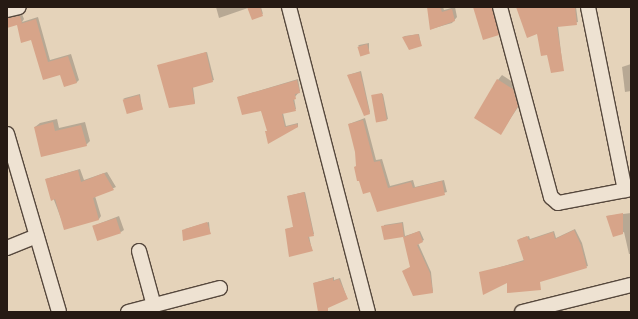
<!DOCTYPE html>
<style>
body{margin:0}
#map{position:relative;width:638px;height:319px;overflow:hidden;background:#e5d3ba;font-family:"IM FELL Great Primer",serif}
div>[style]{position:absolute}
[style*='--x']{left:calc(var(--x)*1px);top:calc(var(--y)*1px);width:calc(var(--w)*1px);rotate:calc(var(--a)*1deg)}
.shadow>*{inset:0;background:#0003}
.building>*{inset:0;background:#d7a489;transform-origin:0 0}
.roads{filter:drop-shadow(1px 0 #56483d) drop-shadow(-1px 0 #56483d) drop-shadow(0 1px #56483d) drop-shadow(0 -1px #56483d)}
.minor>*{height:14px;margin:-7px;padding:0 7px;transform-origin:7px;border-radius:7px;background:#eee2d2}
span{translate:-50% -50%;white-space:nowrap;text-align:center;line-height:1.15;-webkit-text-stroke:3px #eee2d2;paint-order:stroke}
.frame{position:absolute;inset:0;border:8px solid #261a13;pointer-events:none}
</style>
<div id="map">
<div class="shadow">
<div style="clip-path:polygon(216px 7px,261px 7px,263px 14px,248px 8px,219px 18px)"></div>
<div style="clip-path:polygon(428px 7px,443px 7px,444px 10px,455px 7px,457px 17px,452px 23px,431px 29px)"></div>
<div style="clip-path:polygon(476px 7px,493px 7px,498px 34px)"></div>
<div style="clip-path:polygon(519px 7px,576px 7px,578px 22px,558px 26px,563px 70px,548px 54px,537px 33px)"></div>
<div style="clip-path:polygon(22px 14px,24px 19px,22px 22px,38px 17px,50px 60px,71px 54px,79px 80px,77px 82px,65px 86px,61px 73px,44px 79px,32px 39px,17px 23px,7px 27px,7px 16px)"></div>
<div style="clip-path:polygon(419px 34px,421px 45px,403px 37px,405px 36px)"></div>
<div style="clip-path:polygon(369px 43px,369px 53px,358px 46px,359px 45px)"></div>
<div style="clip-path:polygon(207px 52px,214px 80px,193px 87px,195px 103px,170px 107px,158px 66px)"></div>
<div style="clip-path:polygon(631px 64px,631px 91px,625px 92px,622px 67px)"></div>
<div style="clip-path:polygon(361px 71px,370px 112px,369px 113px,348px 75px)"></div>
<div style="clip-path:polygon(502px 75px,517px 85px,522px 101px,501px 133px,498px 80px)"></div>
<div style="clip-path:polygon(298px 79px,300px 91px,294px 98px,296px 109px,283px 113px,286px 126px,298px 123px,298px 127px,266px 132px,268px 130px,261px 110px,238px 97px)"></div>
<div style="clip-path:polygon(140px 94px,142px 108px,123px 99px,125px 98px)"></div>
<div style="clip-path:polygon(383px 94px,388px 119px,386px 120px,372px 96px)"></div>
<div style="clip-path:polygon(365px 118px,376px 160px,382px 159px,390px 186px,413px 180px,415px 187px,444px 180px,447px 192px,378px 211px,349px 124px)"></div>
<div style="clip-path:polygon(57px 119px,59px 128px,85px 122px,90px 141px,86px 145px,35px 127px,40px 123px)"></div>
<div style="clip-path:polygon(80px 169px,84px 180px,107px 172px,116px 187px,95px 196px,101px 216px,99px 219px,65px 229px,46px 179px)"></div>
<div style="clip-path:polygon(305px 192px,314px 234px,309px 236px,312px 250px,286px 229px,294px 227px,288px 196px)"></div>
<div style="clip-path:polygon(631px 213px,631px 254px,629px 254px,624px 232px,614px 236px,607px 216px)"></div>
<div style="clip-path:polygon(119px 216px,124px 230px,121px 232px,93px 226px)"></div>
<div style="clip-path:polygon(209px 222px,210px 233px,185px 229px)"></div>
<div style="clip-path:polygon(403px 222px,405px 236px,420px 231px,424px 240px,418px 243px,431px 272px,433px 292px,403px 271px,411px 267px,404px 236px,384px 239px,384px 225px)"></div>
<div style="clip-path:polygon(575px 229px,582px 243px,588px 266px,540px 280px,540px 289px,480px 273px,524px 260px,519px 239px,529px 236px,530px 239px,554px 231px,556px 238px)"></div>
<div style="clip-path:polygon(334px 277px,334px 280px,340px 278px,347px 298px,314px 283px)"></div>
</div>
<div class="building">
<div style="clip-path:polygon(247px 7px,260px 7px,263px 16px,252px 20px)"></div>
<div style="clip-path:polygon(427px 7px,440px 7px,442px 12px,452px 9px,455px 21px,430px 30px)"></div>
<div style="clip-path:polygon(473px 7px,492px 7px,499px 35px,483px 40px)"></div>
<div style="clip-path:polygon(516px 7px,575px 7px,577px 25px,557px 27px,564px 71px,551px 73px,547px 55px,541px 56px,537px 34px,527px 38px)"></div>
<div style="clip-path:polygon(20px 16px,22px 23px,20px 24px,36px 19px,48px 62px,68px 56px,77px 83px,64px 87px,60px 75px,43px 80px,31px 40px,21px 43px,17px 25px,7px 28px,7px 18px)"></div>
<div style="clip-path:polygon(418px 34px,422px 46px,409px 50px,402px 37px)"></div>
<div style="left:367px;top:44px;width:10px;height:10px;rotate:73deg"></div>
<div style="clip-path:polygon(206px 52px,213px 82px,192px 88px,195px 104px,169px 108px,157px 65px)"></div>
<div style="clip-path:polygon(360px 72px,370px 114px,364px 116px,347px 75px)"></div>
<div style="clip-path:polygon(497px 79px,513px 89px,518px 106px,501px 135px,474px 118px)"></div>
<div style="clip-path:polygon(297px 80px,300px 93px,295px 94px,296px 99px,293px 100px,296px 111px,282px 114px,285px 127px,297px 124px,298px 127px,268px 144px,265px 131px,267px 131px,261px 111px,242px 115px,237px 97px)"></div>
<div style="left:382px;top:93px;width:28px;height:11px;rotate:80deg"></div>
<div style="left:139px;top:95px;width:15px;height:17px;rotate:74deg"></div>
<div style="clip-path:polygon(363px 120px,374px 162px,380px 161px,388px 188px,411px 182px,413px 188px,442px 181px,445px 195px,377px 212px,370px 192px,363px 194px,359px 181px,357px 181px,354px 167px,356px 166px,355px 152px,348px 124px)"></div>
<div style="clip-path:polygon(53px 122px,55px 131px,81px 125px,87px 146px,41px 157px,34px 127px)"></div>
<div style="clip-path:polygon(78px 170px,81px 182px,104px 173px,114px 190px,93px 198px,99px 220px,64px 230px,55px 199px,51px 201px,45px 179px)"></div>
<div style="clip-path:polygon(304px 192px,314px 236px,308px 237px,313px 251px,289px 257px,285px 229px,293px 227px,287px 196px)"></div>
<div style="clip-path:polygon(623px 213px,623px 234px,613px 237px,606px 216px)"></div>
<div style="left:116px;top:218px;width:16px;height:25px;rotate:72deg"></div>
<div style="clip-path:polygon(207px 222px,211px 234px,183px 241px,182px 230px)"></div>
<div style="clip-path:polygon(402px 223px,404px 237px,419px 231px,423px 242px,417px 245px,430px 273px,433px 293px,413px 296px,402px 271px,410px 267px,403px 237px,384px 240px,381px 226px)"></div>
<div style="clip-path:polygon(574px 230px,581px 245px,587px 268px,540px 282px,541px 290px,507px 293px,507px 283px,483px 295px,479px 272px,524px 261px,517px 240px,527px 236px,529px 240px,553px 232px,555px 239px)"></div>
<div style="clip-path:polygon(333px 278px,333px 281px,339px 279px,348px 299px,328px 308px,328px 311px,318px 312px,313px 283px)"></div>
</div>
<div class="roads">
<div class="minor">
<div style="--x:289;--y:7;--w:315;--a:75.5"></div>
<div style="--x:500;--y:7;--w:197;--a:75"></div>
<div style="--x:551;--y:197;--w:9;--a:41"></div>
<div style="--x:558;--y:203;--w:74;--a:-10.9"></div>
<div style="--x:588;--y:7;--w:187;--a:78.6"></div>
<div style="--x:7;--y:10;--w:12;--a:-14"></div>
<div style="--x:7;--y:134;--w:185;--a:73.7"></div>
<div style="--x:7;--y:248;--w:32;--a:-22"></div>
<div style="--x:139;--y:251;--w:57;--a:74.7"></div>
<div style="--x:128;--y:312;--w:95;--a:-14.6"></div>
<div style="--x:522;--y:312;--w:112;--a:-13.9"></div>
</div>
</div>
<div class="frame"></div>
</div>
